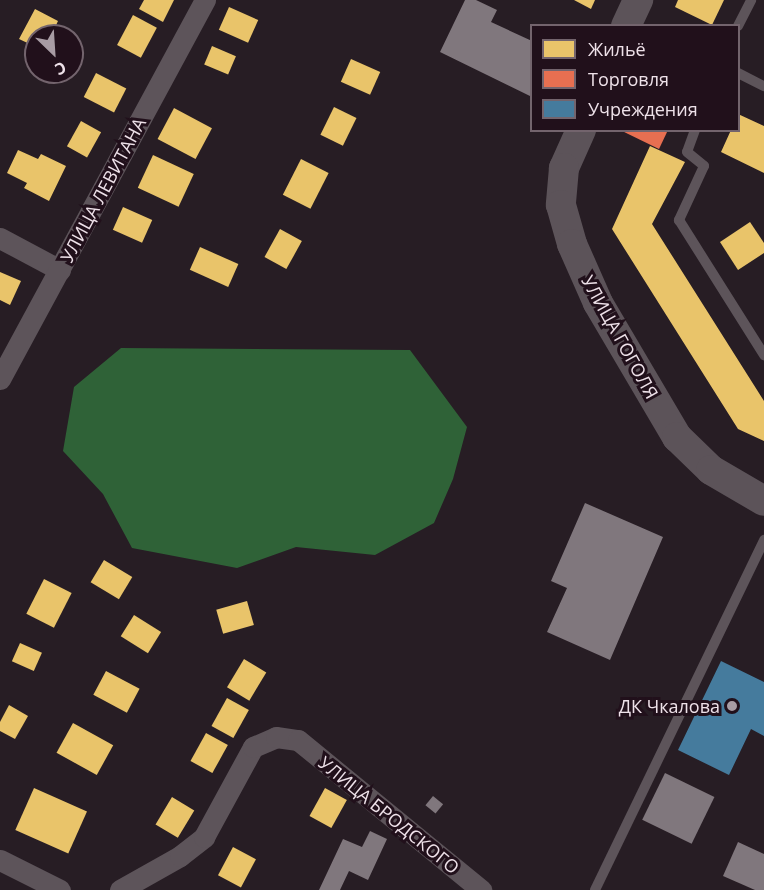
<!DOCTYPE html>
<meta charset="utf-8">
<style>
body{margin:0}
#map{position:relative;width:764px;height:890px;overflow:hidden;background:#271d24;font-family:"Open Sans",sans-serif}
div>[style]{position:absolute}
[style*='--x']{left:calc(var(--x)*1px);top:calc(var(--y)*1px);width:calc(var(--w)*1px);rotate:calc(var(--a)*1deg)}
.water>*{inset:0;background:#2f6237}
.homes>*{inset:0;background:#e9c46a;transform-origin:0 0}
.shops>*{inset:0;background:#e76f51}
.public>*{inset:0;background:#457b9d}
.building>*{inset:0;background:#80777d;transform-origin:0 0}
.lane>*{height:10px;margin:-5px;padding:0 5px;transform-origin:5px;border-radius:5px;background:#5d545a}
.street>*{height:21px;margin:-10.5px;padding:0 10.5px;transform-origin:10.5px;border-radius:10.5px;background:#5d545a}
.secondary>*{height:30px;margin:-15px;padding:0 15px;transform-origin:15px;border-radius:15px;background:#5c5359}
.dots>*{width:16px;height:16px;translate:-50% -50%;box-sizing:border-box;border:3px solid #21101b;border-radius:50%}
span{translate:-50% -50%;white-space:nowrap;text-align:center;line-height:1.15;-webkit-text-stroke:6px #21101b;paint-order:stroke}
.street-label{font-size:18px;color:#eee1e9}
.poi-label{font-size:18px;color:#eee1e9}
.right{translate:-100% -50%;text-align:right}
.legend{position:absolute;left:530px;top:24px;width:210px;height:108px;box-sizing:border-box;background:#21101b;border:2px solid #73646d;margin:0;padding:8px 10px;list-style:none;font-size:18px;color:#eee1e9}
.legend li{display:flex;align-items:center;gap:12px;height:30px}
.legend b{width:30px;border:2px solid #73646d}
.north{position:absolute;left:24px;top:24px;width:60px;height:60px;box-sizing:border-box;background:#21101b;border:2px solid #73646d;border-radius:50%;rotate:155deg;font-size:16px;font-weight:700;line-height:24px;text-align:center;color:#eee1e9}
.north::after{content:'';display:block;margin:auto;width:21px;height:27px;background:#a89ca4;clip-path:polygon(50% 0,100% 100%,50% 72%,0 100%)}
</style>
<div id="map">
<div class="water">
<div style="clip-path:polygon(121px 348px,410px 350px,467px 427px,453px 479px,434px 523px,375px 555px,296px 547px,237px 568px,132px 548px,103px 494px,63px 451px,74px 387px)"></div>
</div>
<div class="homes">
<div style="clip-path:polygon(144px 0,174px 0,163px 22px,139px 9px)"></div>
<div style="clip-path:polygon(574px 0,595px 0,591px 9px)"></div>
<div style="clip-path:polygon(678px 0,724px 0,712px 25px,675px 7px)"></div>
<div style="left:229px;top:7px;width:32px;height:25px;rotate:24deg"></div>
<div style="clip-path:polygon(35px 9px,58px 21px,51px 36px,36px 36px,36px 47px,19px 39px)"></div>
<div style="left:133px;top:15px;width:27px;height:34px;rotate:28deg"></div>
<div style="left:212px;top:46px;width:26px;height:20px;rotate:23deg"></div>
<div style="left:351px;top:59px;width:32px;height:25px;rotate:24deg"></div>
<div style="left:96px;top:73px;width:34px;height:27px;rotate:27deg"></div>
<div style="left:334px;top:107px;width:25px;height:31px;rotate:26deg"></div>
<div style="left:174px;top:108px;width:43px;height:35px;rotate:28deg"></div>
<div style="clip-path:polygon(738px 114px,764px 126px,764px 173px,721px 152px,731px 130px,738px 130px)"></div>
<div style="left:81px;top:121px;width:23px;height:29px;rotate:29deg"></div>
<div style="clip-path:polygon(650px 146px,685px 162px,652px 224px,764px 401px,764px 441px,738px 429px,612px 229px)"></div>
<div style="clip-path:polygon(18px 150px,38px 159px,41px 154px,66px 166px,49px 201px,24px 188px,27px 183px,7px 173px)"></div>
<div style="left:153px;top:155px;width:45px;height:36px;rotate:25deg"></div>
<div style="left:301px;top:159px;width:31px;height:40px;rotate:27deg"></div>
<div style="left:123px;top:207px;width:32px;height:25px;rotate:24deg"></div>
<div style="clip-path:polygon(750px 222px,764px 243px,764px 253px,738px 270px,720px 242px)"></div>
<div style="left:280px;top:229px;width:25px;height:32px;rotate:29deg"></div>
<div style="left:200px;top:247px;width:42px;height:25px;rotate:24deg"></div>
<div style="clip-path:polygon(0 272px,21px 281px,10px 305px,0 300px)"></div>
<div style="left:104px;top:560px;width:33px;height:26px;rotate:31deg"></div>
<div style="left:44px;top:579px;width:31px;height:39px;rotate:27deg"></div>
<div style="left:247px;top:601px;width:25px;height:32px;rotate:74deg"></div>
<div style="left:134px;top:615px;width:32px;height:25px;rotate:32deg"></div>
<div style="left:20px;top:643px;width:24px;height:20px;rotate:24deg"></div>
<div style="left:244px;top:659px;width:26px;height:33px;rotate:31deg"></div>
<div style="left:106px;top:671px;width:38px;height:27px;rotate:28deg"></div>
<div style="left:227px;top:698px;width:25px;height:32px;rotate:29deg"></div>
<div style="clip-path:polygon(9px 705px,28px 716px,15px 739px,0 731px,0 722px)"></div>
<div style="left:73px;top:723px;width:46px;height:34px;rotate:29deg"></div>
<div style="left:206px;top:733px;width:25px;height:32px;rotate:29deg"></div>
<div style="left:34px;top:788px;width:58px;height:46px;rotate:24deg"></div>
<div style="left:325px;top:788px;width:25px;height:32px;rotate:29deg"></div>
<div style="left:172px;top:797px;width:26px;height:32px;rotate:31deg"></div>
<div style="left:233px;top:847px;width:26px;height:32px;rotate:28deg"></div>
</div>
<div class="shops">
<div style="clip-path:polygon(620px 130px,668px 130px,659px 149px)"></div>
</div>
<div class="public">
<div style="clip-path:polygon(721px 661px,764px 682px,764px 736px,751px 729px,729px 775px,678px 750px)"></div>
</div>
<div class="building">
<div style="clip-path:polygon(465px 0,476px 0,497px 10px,491px 22px,532px 41px,532px 97px,440px 52px)"></div>
<div style="clip-path:polygon(585px 503px,663px 537px,610px 660px,547px 632px,567px 588px,551px 581px)"></div>
<div style="left:665px;top:773px;width:55px;height:52px;rotate:26deg"></div>
<div style="left:433px;top:796px;width:13px;height:12px;rotate:39deg"></div>
<div style="clip-path:polygon(370px 831px,387px 839px,368px 880px,349px 871px,340px 890px,319px 890px,343px 839px,362px 847px)"></div>
<div style="clip-path:polygon(738px 842px,764px 854px,764px 890px,755px 890px,723px 876px)"></div>
</div>
<div class="lane">
<div style="--x:738;--y:26;--w:29;--a:-63"></div>
<div style="--x:738;--y:73;--w:29;--a:27"></div>
<div style="--x:695;--y:130;--w:23;--a:110"></div>
<div style="--x:687;--y:152;--w:22;--a:39"></div>
<div style="--x:704;--y:166;--w:60;--a:114.8"></div>
<div style="--x:679;--y:220;--w:160;--a:57.8"></div>
<div style="--x:595;--y:890;--w:389;--a:-64.2"></div>
</div>
<div class="street">
<div style="--x:0;--y:238;--w:68;--a:28.1"></div>
<div style="--x:0;--y:379;--w:431;--a:-61.6"></div>
<div style="--x:0;--y:860;--w:67;--a:26.6"></div>
<div style="--x:120;--y:890;--w:69;--a:-29.5"></div>
<div style="--x:180;--y:856;--w:31;--a:-38"></div>
<div style="--x:204;--y:837;--w:102;--a:-61.4"></div>
<div style="--x:253;--y:747;--w:25;--a:-23"></div>
<div style="--x:276;--y:737;--w:22;--a:8"></div>
<div style="--x:298;--y:740;--w:237;--a:39.3"></div>
</div>
<div class="secondary">
<div style="--x:626;--y:26;--w:29;--a:-65"></div>
<div style="--x:581;--y:130;--w:42;--a:114.1"></div>
<div style="--x:564;--y:168;--w:37;--a:95"></div>
<div style="--x:561;--y:205;--w:41;--a:74.2"></div>
<div style="--x:572;--y:244;--w:64;--a:66.2"></div>
<div style="--x:598;--y:303;--w:156;--a:59.5"></div>
<div style="--x:677;--y:437;--w:47;--a:44.1"></div>
<div style="--x:711;--y:470;--w:61;--a:30.3"></div>
</div>
<div class="dots">
<div style="left:732px;top:706px;background:#a89ca4"></div>
</div>
<div class="street-label">
<span style="left:103px;top:190px;rotate:-62deg">УЛИЦА ЛЕВИТАНА</span>
<span style="left:620px;top:337px;rotate:61deg">УЛИЦА ГОГОЛЯ</span>
<span style="left:389px;top:815px;rotate:39deg">УЛИЦА БРОДСКОГО</span>
</div>
<div class="poi-label">
<span class="right" style="left:720px;top:706px">ДК Чкалова</span>
</div>
<ul class="legend">
<li><b style="height:16px;background:#e9c46a"></b>Жильё</li>
<li><b style="height:16px;background:#e76f51"></b>Торговля</li>
<li><b style="height:16px;background:#457b9d"></b>Учреждения</li>
</ul>
<div class="north">С</div>
</div>
